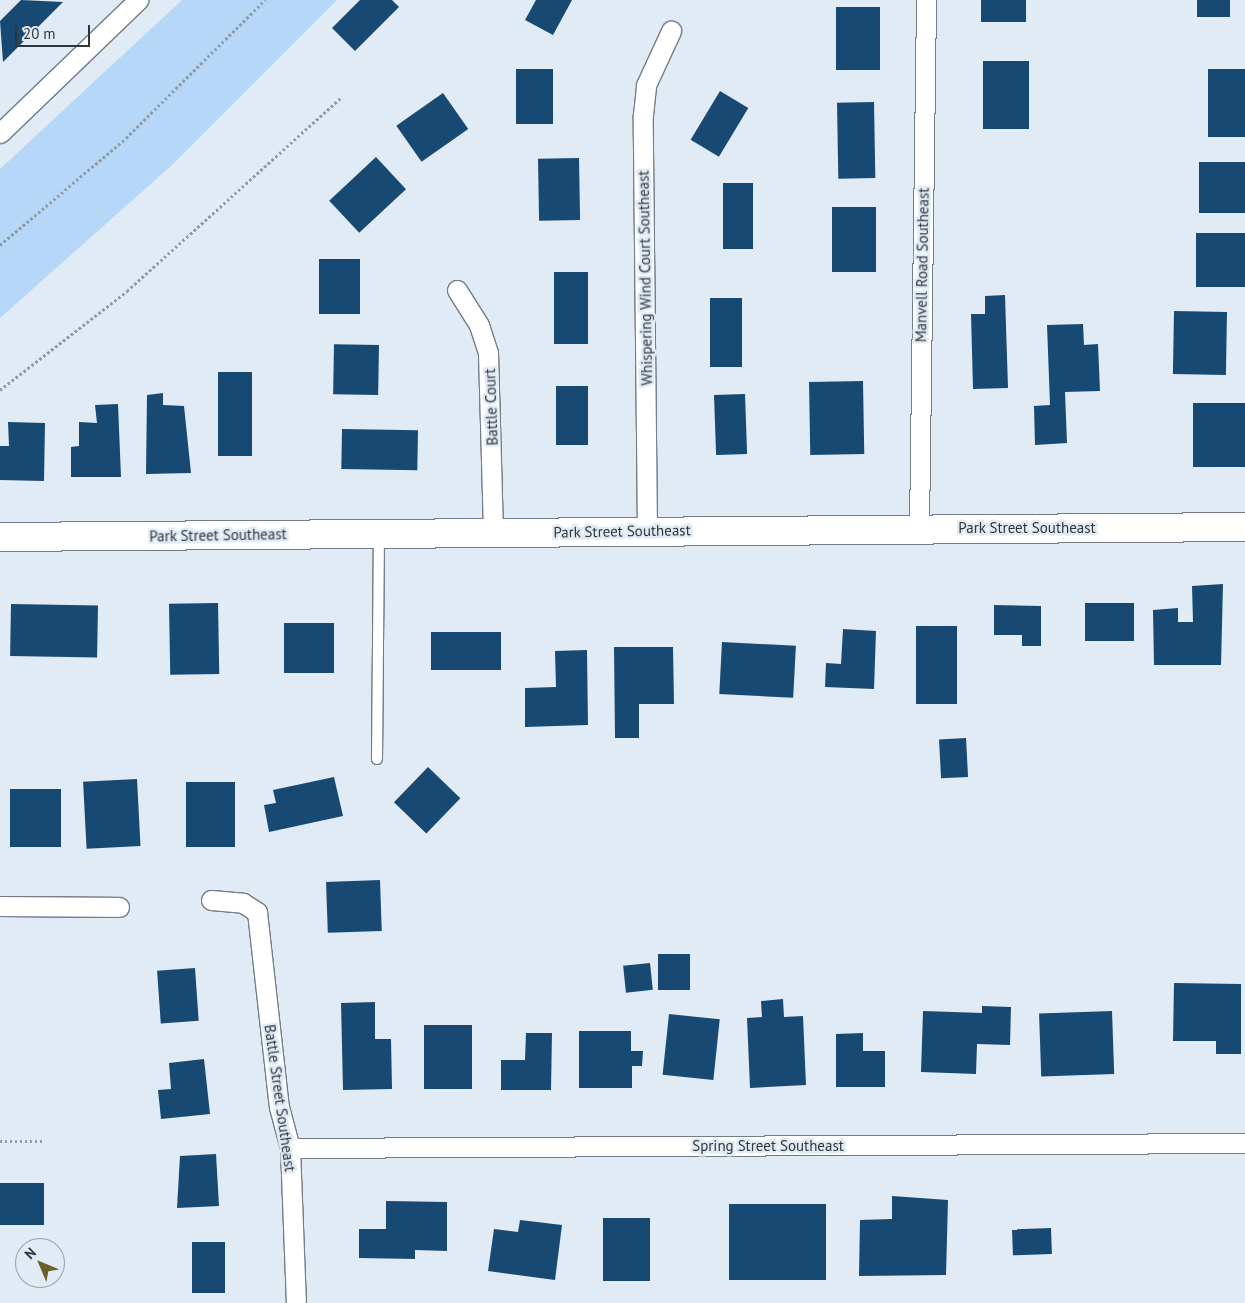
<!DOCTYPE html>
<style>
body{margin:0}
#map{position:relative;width:1245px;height:1303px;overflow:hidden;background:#e0ebf5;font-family:"PT Sans",sans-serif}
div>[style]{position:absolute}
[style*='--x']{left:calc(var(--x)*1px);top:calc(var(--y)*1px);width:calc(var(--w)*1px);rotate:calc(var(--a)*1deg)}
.green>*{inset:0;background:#b6d7f8}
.building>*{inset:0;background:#174973;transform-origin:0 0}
.path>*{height:3px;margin-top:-1.5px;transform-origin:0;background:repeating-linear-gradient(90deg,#939ba2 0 2.5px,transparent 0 5px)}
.roads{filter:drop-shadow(1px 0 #747d86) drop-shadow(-1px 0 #747d86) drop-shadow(0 1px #747d86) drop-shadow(0 -1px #747d86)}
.service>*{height:10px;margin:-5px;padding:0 5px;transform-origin:5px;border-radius:5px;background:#fff}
.minor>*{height:19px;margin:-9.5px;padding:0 9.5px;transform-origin:9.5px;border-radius:9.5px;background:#fff}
.secondary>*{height:28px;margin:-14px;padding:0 14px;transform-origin:14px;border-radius:14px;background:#fff}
span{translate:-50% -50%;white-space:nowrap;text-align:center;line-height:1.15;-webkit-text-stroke:5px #e0ebf5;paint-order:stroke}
.street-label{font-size:15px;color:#313539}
.north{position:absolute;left:15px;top:1238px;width:50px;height:50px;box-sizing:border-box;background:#e0ebf5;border:1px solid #9aa2aa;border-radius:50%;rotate:315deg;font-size:14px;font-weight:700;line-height:20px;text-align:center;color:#313539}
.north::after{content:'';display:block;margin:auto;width:18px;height:22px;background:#695f2b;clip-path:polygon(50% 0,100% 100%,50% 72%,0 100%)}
.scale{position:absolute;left:15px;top:25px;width:75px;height:22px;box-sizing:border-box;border:2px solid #313539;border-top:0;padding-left:6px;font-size:15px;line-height:18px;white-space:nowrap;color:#313539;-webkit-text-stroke:4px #e0ebf5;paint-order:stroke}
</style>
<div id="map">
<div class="green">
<div style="clip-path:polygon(182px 0,337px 0,172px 165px,0 318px,0 169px)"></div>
</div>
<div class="building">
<div style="clip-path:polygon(21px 0,63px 2px,3px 62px,0 21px)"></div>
<div style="clip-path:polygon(360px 0,392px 0,399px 7px,355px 51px,332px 28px)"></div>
<div style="clip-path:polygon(536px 0,572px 0,553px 35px,525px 20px)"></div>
<div style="left:981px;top:0;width:45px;height:22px"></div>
<div style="left:1197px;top:0;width:33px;height:17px"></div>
<div style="left:880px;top:7px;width:63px;height:44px;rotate:90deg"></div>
<div style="left:983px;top:61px;width:46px;height:68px"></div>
<div style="left:553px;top:69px;width:55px;height:37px;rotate:90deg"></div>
<div style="left:1208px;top:69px;width:37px;height:68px"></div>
<div style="left:720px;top:91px;width:33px;height:57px;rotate:31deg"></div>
<div style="left:443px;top:93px;width:44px;height:57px;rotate:55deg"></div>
<div style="left:874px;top:102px;width:76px;height:37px;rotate:89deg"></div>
<div style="left:376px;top:157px;width:44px;height:64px;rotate:47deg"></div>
<div style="left:579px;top:158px;width:62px;height:41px;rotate:89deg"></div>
<div style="left:1199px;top:162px;width:46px;height:51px"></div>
<div style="left:723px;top:183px;width:30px;height:66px"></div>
<div style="left:832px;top:207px;width:44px;height:65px"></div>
<div style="left:1196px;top:233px;width:49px;height:54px"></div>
<div style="left:319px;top:259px;width:41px;height:55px"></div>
<div style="left:588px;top:272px;width:72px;height:34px;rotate:90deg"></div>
<div style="clip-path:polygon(1005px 295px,1008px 388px,973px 389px,971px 314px,985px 314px,985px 296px)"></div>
<div style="left:742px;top:298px;width:69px;height:32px;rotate:90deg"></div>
<div style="left:1227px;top:312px;width:63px;height:53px;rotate:91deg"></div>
<div style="clip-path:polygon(1083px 324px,1084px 345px,1098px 344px,1100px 391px,1065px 392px,1067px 443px,1035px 445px,1034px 406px,1050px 405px,1047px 325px)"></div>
<div style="left:379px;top:345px;width:50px;height:45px;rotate:91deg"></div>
<div style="left:218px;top:372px;width:34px;height:84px"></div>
<div style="left:863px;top:381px;width:73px;height:54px;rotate:89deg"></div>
<div style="left:556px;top:386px;width:32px;height:59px"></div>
<div style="clip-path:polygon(163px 393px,163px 405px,184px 406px,191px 473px,146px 474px,147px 395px)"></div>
<div style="left:745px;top:394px;width:60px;height:31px;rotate:88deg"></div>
<div style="left:1193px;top:403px;width:52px;height:64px"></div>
<div style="clip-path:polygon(118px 404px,121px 477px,71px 477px,71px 447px,79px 446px,79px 422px,97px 423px,95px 405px)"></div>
<div style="clip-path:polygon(8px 422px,45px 423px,44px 481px,0 480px,0 446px,9px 446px)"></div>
<div style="left:342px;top:429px;width:76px;height:40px;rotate:1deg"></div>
<div style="clip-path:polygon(1223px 584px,1221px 665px,1154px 665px,1153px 610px,1178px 608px,1178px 622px,1193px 622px,1192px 586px)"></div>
<div style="left:218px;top:603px;width:71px;height:49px;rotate:89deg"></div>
<div style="left:1134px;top:603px;width:38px;height:49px;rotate:90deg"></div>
<div style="left:11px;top:604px;width:87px;height:52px;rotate:1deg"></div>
<div style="clip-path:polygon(994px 605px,1041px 606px,1041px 646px,1022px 646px,1022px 635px,994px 635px)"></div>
<div style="left:284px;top:623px;width:50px;height:50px"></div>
<div style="left:916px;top:626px;width:41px;height:78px"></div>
<div style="clip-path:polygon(843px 629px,876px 631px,874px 689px,825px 687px,826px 663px,841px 664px)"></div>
<div style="left:431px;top:632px;width:70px;height:38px"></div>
<div style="left:722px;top:642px;width:74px;height:52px;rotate:3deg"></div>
<div style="clip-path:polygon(614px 647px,673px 647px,674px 704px,639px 704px,639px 738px,615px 738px)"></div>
<div style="clip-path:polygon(587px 650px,588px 725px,525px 727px,525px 688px,556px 687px,555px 651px)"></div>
<div style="left:966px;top:738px;width:39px;height:27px;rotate:87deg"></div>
<div style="left:428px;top:767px;width:45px;height:49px;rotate:44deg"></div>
<div style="clip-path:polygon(334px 777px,343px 816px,269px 832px,264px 805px,276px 803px,273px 790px)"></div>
<div style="left:137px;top:779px;width:67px;height:54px;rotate:87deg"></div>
<div style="left:186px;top:782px;width:49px;height:65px"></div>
<div style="left:10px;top:789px;width:51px;height:58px"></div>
<div style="left:380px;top:880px;width:51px;height:54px;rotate:88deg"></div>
<div style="left:658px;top:954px;width:32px;height:36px"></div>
<div style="left:650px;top:963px;width:27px;height:27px;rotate:84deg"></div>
<div style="left:195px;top:968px;width:53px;height:38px;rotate:86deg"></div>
<div style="clip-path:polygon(1174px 983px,1241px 984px,1241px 1054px,1216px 1054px,1216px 1041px,1173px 1041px)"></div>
<div style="clip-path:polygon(783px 999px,784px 1017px,803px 1016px,806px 1085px,750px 1088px,747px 1018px,762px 1017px,761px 1001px)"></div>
<div style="clip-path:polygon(375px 1002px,375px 1039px,391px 1039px,392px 1089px,343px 1090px,341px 1003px)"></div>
<div style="clip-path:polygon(982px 1006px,1011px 1007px,1010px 1045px,977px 1044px,976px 1074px,921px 1072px,923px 1011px,982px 1013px)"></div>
<div style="left:1112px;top:1011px;width:63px;height:73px;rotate:88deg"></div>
<div style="left:669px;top:1014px;width:51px;height:61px;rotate:6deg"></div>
<div style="left:424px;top:1025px;width:48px;height:64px"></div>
<div style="clip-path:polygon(579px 1031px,631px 1031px,631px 1051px,643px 1051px,642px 1066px,632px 1066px,632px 1088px,579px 1088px)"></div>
<div style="clip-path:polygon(526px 1033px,552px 1033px,551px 1090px,501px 1090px,501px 1060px,525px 1060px)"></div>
<div style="clip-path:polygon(863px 1033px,863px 1051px,885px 1051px,885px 1087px,836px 1087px,836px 1034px)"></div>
<div style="clip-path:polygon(204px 1059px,210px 1114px,161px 1119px,158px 1090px,171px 1089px,169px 1063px)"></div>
<div style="clip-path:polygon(216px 1154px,219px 1206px,177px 1208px,180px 1156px)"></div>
<div style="left:44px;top:1183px;width:42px;height:44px;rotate:90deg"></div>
<div style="clip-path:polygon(892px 1196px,948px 1200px,946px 1275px,859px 1276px,860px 1220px,892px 1219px)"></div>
<div style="clip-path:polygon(386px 1201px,447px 1202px,447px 1251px,415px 1250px,415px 1259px,359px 1258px,359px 1229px,386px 1229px)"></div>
<div style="left:826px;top:1204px;width:76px;height:97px;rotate:90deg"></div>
<div style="left:603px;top:1218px;width:47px;height:63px"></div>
<div style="clip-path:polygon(520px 1220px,562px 1225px,555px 1280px,488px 1271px,494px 1229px,518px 1232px)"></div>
<div style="left:1051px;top:1228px;width:26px;height:39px;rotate:88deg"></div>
<div style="left:192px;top:1242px;width:33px;height:51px"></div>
</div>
<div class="path">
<div style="--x:0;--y:245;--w:165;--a:-40.3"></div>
<div style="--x:126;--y:138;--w:196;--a:-44.8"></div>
<div style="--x:0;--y:390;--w:161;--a:-37.9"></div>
<div style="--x:127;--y:291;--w:290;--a:-42.1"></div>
<div style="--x:0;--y:1141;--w:43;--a:0"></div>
</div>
<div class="roads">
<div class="service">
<div style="--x:377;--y:759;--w:224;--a:-89.5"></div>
</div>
<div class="minor">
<div style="--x:0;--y:133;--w:192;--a:-43.9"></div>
<div style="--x:457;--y:290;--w:41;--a:57.8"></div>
<div style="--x:479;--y:325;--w:29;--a:72"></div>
<div style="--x:488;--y:353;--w:179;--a:88.4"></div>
<div style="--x:919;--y:529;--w:529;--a:-89.24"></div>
<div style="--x:647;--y:531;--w:416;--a:-90.6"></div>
<div style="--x:643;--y:115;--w:30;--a:-84"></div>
<div style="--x:646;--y:85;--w:60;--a:-65.2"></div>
<div style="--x:211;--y:900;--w:32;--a:5"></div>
<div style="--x:243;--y:903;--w:17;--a:33"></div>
<div style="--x:257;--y:912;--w:196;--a:83.6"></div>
<div style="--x:279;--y:1107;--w:42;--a:75"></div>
<div style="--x:290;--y:1148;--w:155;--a:87.8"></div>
<div style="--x:0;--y:906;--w:119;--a:0.5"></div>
<div style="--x:290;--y:1148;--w:955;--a:-0.3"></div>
</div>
<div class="secondary">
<div style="--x:0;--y:537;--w:1245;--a:-0.46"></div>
</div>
</div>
<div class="street-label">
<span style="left:922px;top:265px;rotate:-89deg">Manvell Road Southeast</span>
<span style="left:645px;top:278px;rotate:-91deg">Whispering Wind Court Southeast</span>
<span style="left:491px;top:407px;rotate:-92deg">Battle Court</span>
<span style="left:1027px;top:528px">Park Street Southeast</span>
<span style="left:622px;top:531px;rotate:-1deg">Park Street Southeast</span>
<span style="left:218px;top:535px;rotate:-1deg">Park Street Southeast</span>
<span style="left:280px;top:1098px;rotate:82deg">Battle Street Southeast</span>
<span style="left:768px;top:1146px">Spring Street Southeast</span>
</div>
<div class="north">N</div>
<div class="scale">20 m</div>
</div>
